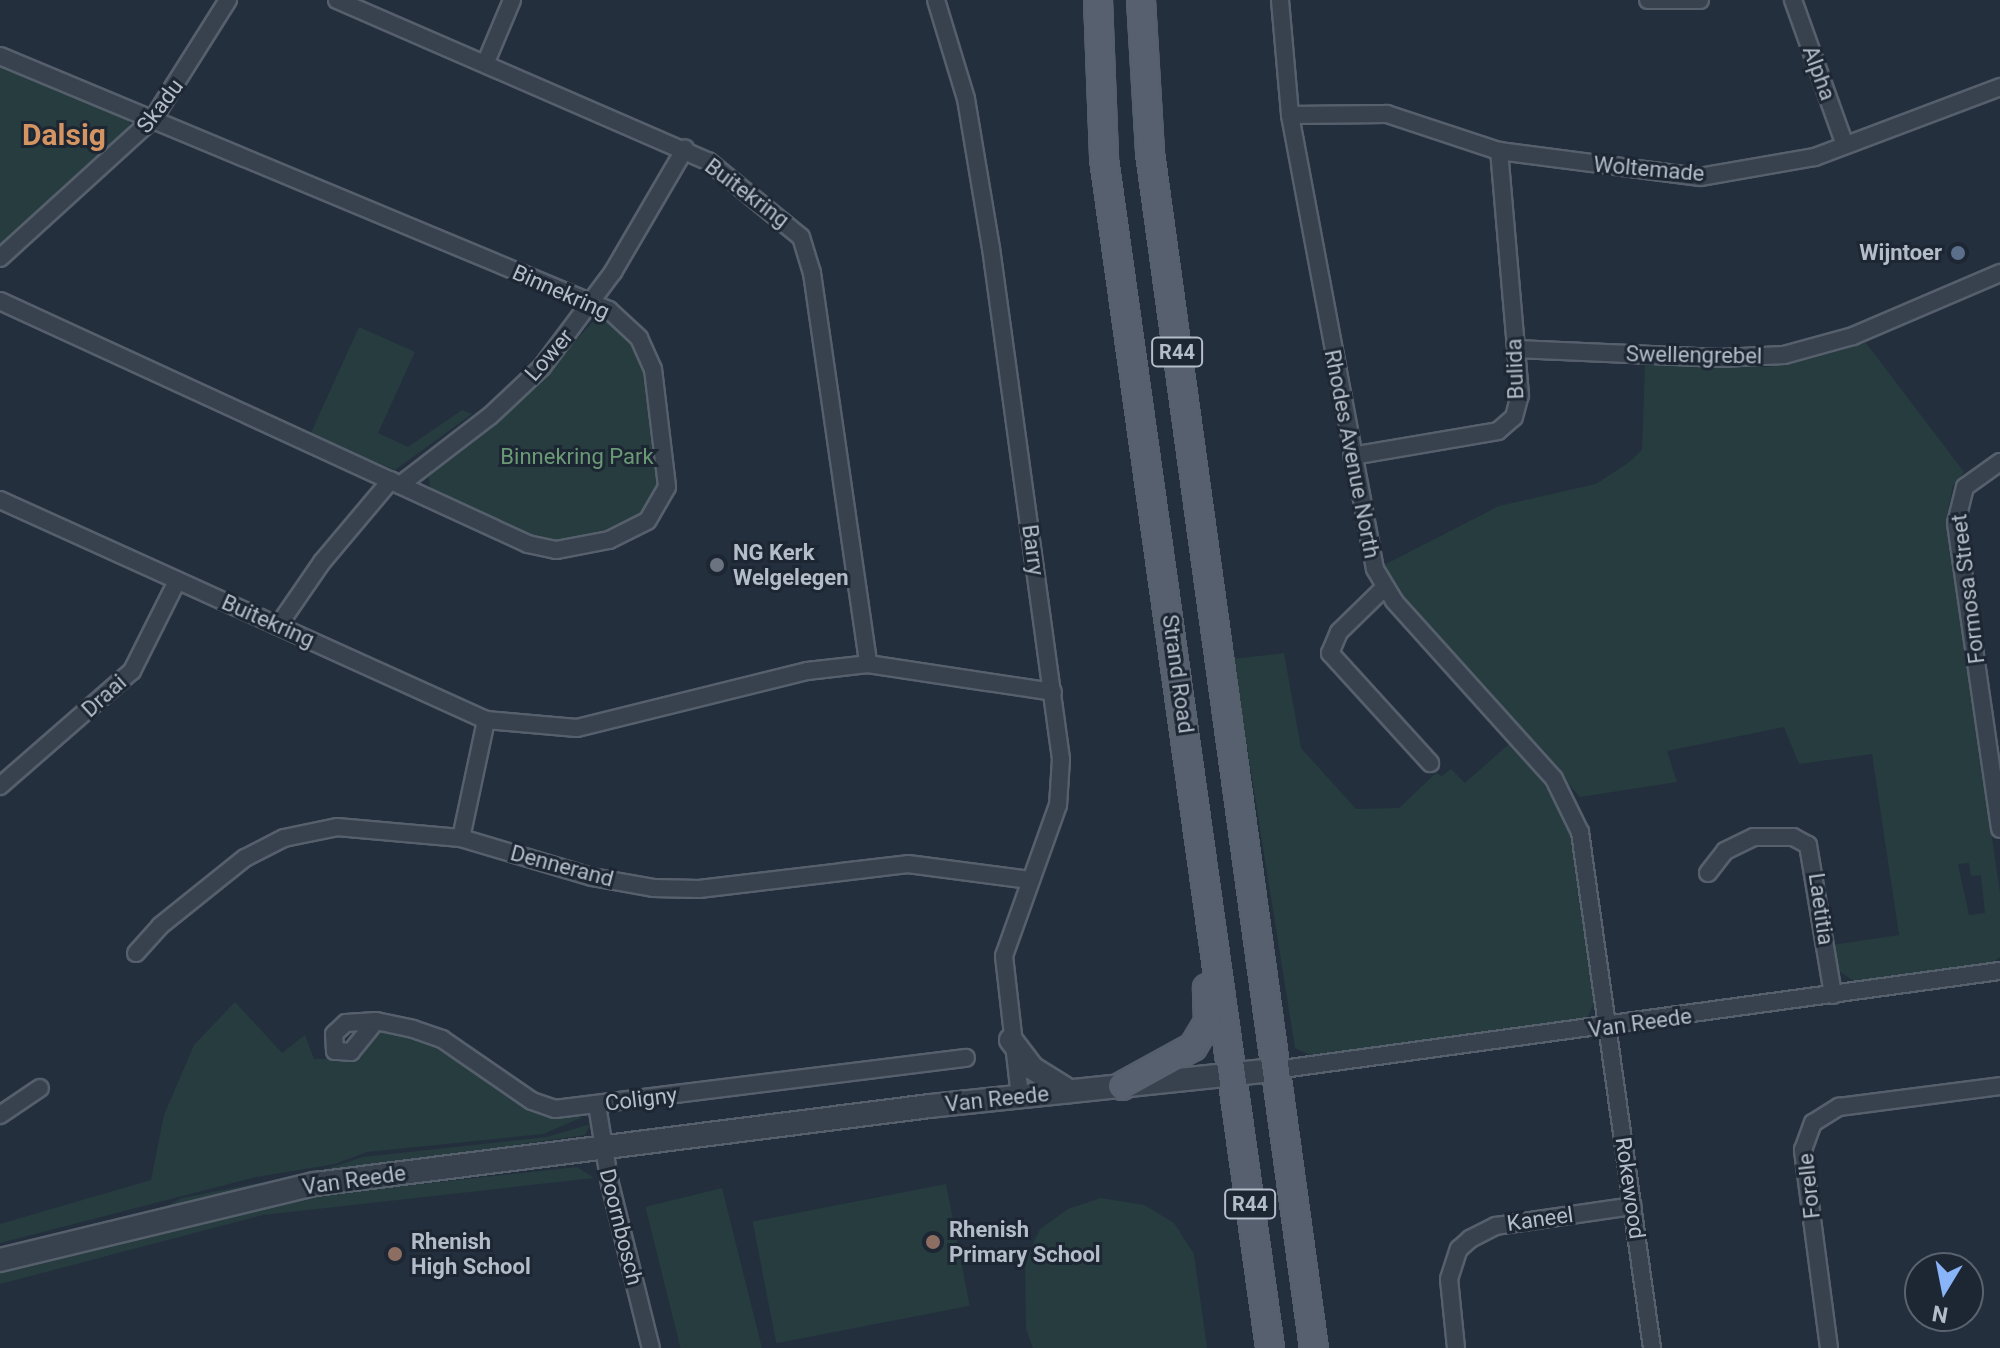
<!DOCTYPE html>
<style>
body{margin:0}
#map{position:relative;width:2000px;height:1348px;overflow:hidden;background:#242f3e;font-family:Roboto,sans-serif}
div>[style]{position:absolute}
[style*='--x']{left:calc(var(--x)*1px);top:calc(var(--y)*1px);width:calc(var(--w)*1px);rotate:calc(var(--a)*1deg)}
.green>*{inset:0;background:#263c3f;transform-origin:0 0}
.roads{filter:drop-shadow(2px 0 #565f6c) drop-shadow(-2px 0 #565f6c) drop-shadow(0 2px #565f6c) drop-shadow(0 -2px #565f6c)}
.minor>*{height:16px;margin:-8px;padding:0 8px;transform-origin:8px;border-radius:8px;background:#38414e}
.tertiary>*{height:22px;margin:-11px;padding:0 11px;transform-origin:11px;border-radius:11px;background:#38414e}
.primary>*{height:26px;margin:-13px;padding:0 13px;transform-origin:13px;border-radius:13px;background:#56606e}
.dots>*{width:22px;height:22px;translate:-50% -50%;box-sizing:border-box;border:4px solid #1d2633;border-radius:50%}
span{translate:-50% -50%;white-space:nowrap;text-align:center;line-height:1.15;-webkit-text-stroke:6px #1d2633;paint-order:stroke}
.shield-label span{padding:2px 6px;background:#1d2633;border:2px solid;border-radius:6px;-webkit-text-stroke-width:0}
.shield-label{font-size:20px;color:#b4bcc9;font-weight:700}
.street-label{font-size:22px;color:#b4bcc9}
.poi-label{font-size:22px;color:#b4bcc9;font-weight:700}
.right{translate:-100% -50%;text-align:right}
.left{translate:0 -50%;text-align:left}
.park-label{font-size:22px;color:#6b9a76}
.district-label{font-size:30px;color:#d59563;font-weight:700}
.north{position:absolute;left:1904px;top:1252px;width:80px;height:80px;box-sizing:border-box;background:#1d2633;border:2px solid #59626f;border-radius:50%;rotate:190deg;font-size:22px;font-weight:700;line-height:32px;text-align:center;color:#b4bcc9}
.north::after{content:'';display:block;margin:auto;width:28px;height:36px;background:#8ab4f8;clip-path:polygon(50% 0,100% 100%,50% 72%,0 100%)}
</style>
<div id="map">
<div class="green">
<div style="clip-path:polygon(0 63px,126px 116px,130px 124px,127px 136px,0 247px)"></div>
<div style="clip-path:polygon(598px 316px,604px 316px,633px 342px,644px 361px,659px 459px,659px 491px,643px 515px,603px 534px,548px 542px,431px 491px,428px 474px,526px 395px)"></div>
<div style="clip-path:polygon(359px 327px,415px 352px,378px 433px,408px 447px,462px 410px,472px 414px,395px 470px,310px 435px)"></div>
<div style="clip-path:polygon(evenodd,1866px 343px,1964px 472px,1953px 486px,1946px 521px,2000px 893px,2000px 957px,1991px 963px,1855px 982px,1838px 970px,1832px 945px,1899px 935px,1872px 754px,1799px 764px,1784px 727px,1667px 751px,1677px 782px,1580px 797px,1396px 588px,1384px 565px,1499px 506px,1596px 484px,1628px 463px,1642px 450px,1645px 365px,1769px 367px,1866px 343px,1969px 863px,1971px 876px,1981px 875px,1985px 913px,1969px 915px,1958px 864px,1969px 863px)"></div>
<div style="clip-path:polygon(1284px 653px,1301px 748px,1356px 809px,1399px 808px,1436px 773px,1442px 776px,1451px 769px,1465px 783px,1510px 743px,1538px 774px,1571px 832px,1596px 999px,1587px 1018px,1314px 1057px,1295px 1048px,1233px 659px)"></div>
<div style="clip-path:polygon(235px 1002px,282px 1053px,305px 1035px,314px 1059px,347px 1059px,376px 1033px,391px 1033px,434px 1047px,536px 1112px,583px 1117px,543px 1134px,367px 1152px,335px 1164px,256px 1177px,0 1243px,0 1224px,151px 1180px,164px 1115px,194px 1045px)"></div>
<div style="clip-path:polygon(591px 1124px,585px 1135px,320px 1174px,165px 1207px,182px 1198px,320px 1171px,363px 1157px,547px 1137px)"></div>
<div style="clip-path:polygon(577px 1167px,594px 1178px,263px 1215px,0 1284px,0 1270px,280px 1199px)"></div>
<div style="left:946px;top:1184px;width:124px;height:197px;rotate:79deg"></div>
<div style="left:722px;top:1188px;width:165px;height:79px;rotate:76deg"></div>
<div style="clip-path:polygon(1101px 1198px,1144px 1205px,1174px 1223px,1194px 1254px,1207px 1348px,1033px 1348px,1026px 1329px,1025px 1260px,1040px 1229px,1068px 1209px)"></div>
</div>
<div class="roads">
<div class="minor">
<div style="--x:337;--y:0;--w:404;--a:23.5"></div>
<div style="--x:708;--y:161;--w:120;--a:39.3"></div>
<div style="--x:801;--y:237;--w:38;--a:73"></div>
<div style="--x:812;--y:273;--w:395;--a:81.8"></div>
<div style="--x:936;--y:0;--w:103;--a:73.1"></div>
<div style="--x:966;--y:99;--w:151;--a:80.5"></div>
<div style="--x:991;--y:248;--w:516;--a:82.2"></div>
<div style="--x:1061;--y:759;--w:46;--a:93.7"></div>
<div style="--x:1058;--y:805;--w:160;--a:109.7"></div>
<div style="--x:1004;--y:956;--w:142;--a:83.5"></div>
<div style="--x:1280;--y:0;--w:115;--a:85"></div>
<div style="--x:1290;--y:115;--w:462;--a:79.4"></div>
<div style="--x:1375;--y:569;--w:37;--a:59"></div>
<div style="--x:1394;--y:601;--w:239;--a:48"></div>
<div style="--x:1554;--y:779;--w:59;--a:63.9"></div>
<div style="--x:1580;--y:832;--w:521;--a:82.06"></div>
<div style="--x:1648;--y:0;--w:52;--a:0"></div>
<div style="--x:1793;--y:0;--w:154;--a:70.3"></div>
<div style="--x:0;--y:56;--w:660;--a:22.64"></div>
<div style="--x:609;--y:310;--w:41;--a:43"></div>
<div style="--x:639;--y:338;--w:34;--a:66"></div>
<div style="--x:653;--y:369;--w:119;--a:83.2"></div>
<div style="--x:667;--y:487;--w:39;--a:120"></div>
<div style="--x:647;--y:521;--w:42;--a:153.4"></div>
<div style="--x:609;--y:540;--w:54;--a:169.3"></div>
<div style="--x:556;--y:550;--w:29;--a:-168"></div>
<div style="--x:528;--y:544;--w:581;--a:-155.29"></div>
<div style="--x:486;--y:62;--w:67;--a:-67.2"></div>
<div style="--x:1290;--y:115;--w:97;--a:-0.6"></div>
<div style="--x:1387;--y:114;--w:118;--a:18.3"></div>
<div style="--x:1499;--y:151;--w:203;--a:7.4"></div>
<div style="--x:1700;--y:177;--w:117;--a:-9.9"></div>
<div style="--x:1815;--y:157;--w:198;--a:-20.7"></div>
<div style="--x:0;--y:258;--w:207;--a:-42.3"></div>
<div style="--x:153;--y:119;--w:141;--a:-57.8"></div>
<div style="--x:1516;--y:349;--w:204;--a:2.5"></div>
<div style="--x:1720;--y:358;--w:64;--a:-2.7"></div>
<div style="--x:1784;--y:355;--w:72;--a:-15.4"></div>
<div style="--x:1853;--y:336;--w:160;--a:-23.2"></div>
<div style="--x:1352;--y:456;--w:148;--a:-9.7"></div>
<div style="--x:1498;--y:431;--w:21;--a:-41"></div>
<div style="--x:1514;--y:417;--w:23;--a:-75"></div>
<div style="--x:1520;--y:395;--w:245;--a:-94.9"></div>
<div style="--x:2000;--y:462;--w:43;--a:144.5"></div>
<div style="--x:1965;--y:487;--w:37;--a:104"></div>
<div style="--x:1956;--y:523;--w:309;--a:81.8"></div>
<div style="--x:400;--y:485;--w:113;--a:-37.5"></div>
<div style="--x:490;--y:416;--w:71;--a:-43.3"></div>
<div style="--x:542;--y:367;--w:119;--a:-53.2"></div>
<div style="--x:613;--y:272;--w:143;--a:-59.7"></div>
<div style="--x:0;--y:500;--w:533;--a:24.36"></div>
<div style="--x:486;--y:720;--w:91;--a:5"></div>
<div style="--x:577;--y:728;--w:237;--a:-13.9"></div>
<div style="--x:807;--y:671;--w:61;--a:-6.5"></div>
<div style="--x:868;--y:664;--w:187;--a:8.6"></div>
<div style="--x:1384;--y:588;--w:63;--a:135.6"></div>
<div style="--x:1339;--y:632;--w:23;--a:113"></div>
<div style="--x:1330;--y:653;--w:149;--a:47.7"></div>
<div style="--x:278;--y:626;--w:78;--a:-55.5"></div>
<div style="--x:322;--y:562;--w:107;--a:-49.9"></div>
<div style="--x:0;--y:786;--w:175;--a:-41.1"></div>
<div style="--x:132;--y:671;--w:101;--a:-63.4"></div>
<div style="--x:461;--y:838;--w:121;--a:-78"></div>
<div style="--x:1708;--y:873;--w:28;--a:-52"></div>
<div style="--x:1725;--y:851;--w:32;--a:-26"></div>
<div style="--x:1754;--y:837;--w:39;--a:0"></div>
<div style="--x:1793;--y:837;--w:17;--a:28"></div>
<div style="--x:1808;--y:845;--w:152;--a:80.5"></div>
<div style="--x:136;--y:953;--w:36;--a:-48"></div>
<div style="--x:160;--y:926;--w:109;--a:-38.7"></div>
<div style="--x:245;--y:858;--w:44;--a:-27.1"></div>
<div style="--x:284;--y:838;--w:54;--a:-11.7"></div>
<div style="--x:337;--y:827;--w:124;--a:5.1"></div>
<div style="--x:461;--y:838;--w:137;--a:16.6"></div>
<div style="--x:592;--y:877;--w:62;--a:10.2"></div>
<div style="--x:653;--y:888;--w:46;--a:1.2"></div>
<div style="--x:699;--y:889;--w:210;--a:-6.8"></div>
<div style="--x:908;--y:864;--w:123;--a:7.5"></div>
<div style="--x:376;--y:1021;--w:40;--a:129"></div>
<div style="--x:351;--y:1052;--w:16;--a:-176"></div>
<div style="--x:335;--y:1051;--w:17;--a:-93"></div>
<div style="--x:334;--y:1034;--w:16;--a:-43"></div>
<div style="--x:346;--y:1023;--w:30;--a:-4"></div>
<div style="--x:376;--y:1021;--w:38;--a:12"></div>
<div style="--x:413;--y:1029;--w:31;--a:19"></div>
<div style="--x:442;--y:1039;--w:109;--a:34.6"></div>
<div style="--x:532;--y:1101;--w:24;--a:19"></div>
<div style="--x:555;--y:1109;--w:414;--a:-7.1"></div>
<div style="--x:1275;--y:1070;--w:732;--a:-7.78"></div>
<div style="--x:597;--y:1105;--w:80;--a:80.7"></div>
<div style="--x:610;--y:1184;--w:169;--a:76"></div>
<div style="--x:0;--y:1115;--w:48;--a:-34"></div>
<div style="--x:1456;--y:1348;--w:69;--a:-95.8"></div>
<div style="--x:1449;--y:1279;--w:32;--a:-72"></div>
<div style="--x:1459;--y:1249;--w:15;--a:-42"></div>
<div style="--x:1470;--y:1239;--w:29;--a:-27"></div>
<div style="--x:1496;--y:1226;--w:138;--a:-8.3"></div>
<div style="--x:1829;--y:1348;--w:200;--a:-97.5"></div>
<div style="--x:1803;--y:1150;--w:29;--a:-70"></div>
<div style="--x:1813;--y:1123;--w:31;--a:-32"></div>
<div style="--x:1839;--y:1107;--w:162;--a:-7.4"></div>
</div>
<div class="tertiary">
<div style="--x:1011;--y:1040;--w:35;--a:53"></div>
<div style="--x:1032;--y:1068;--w:44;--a:31.9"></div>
<div style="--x:0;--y:1260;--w:324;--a:-13.6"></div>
<div style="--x:315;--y:1184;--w:620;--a:-7.23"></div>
<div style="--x:930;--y:1106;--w:347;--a:-6"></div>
</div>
<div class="primary">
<div style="--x:1098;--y:0;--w:159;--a:87.8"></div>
<div style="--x:1104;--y:159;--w:1201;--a:82.05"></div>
<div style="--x:1141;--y:0;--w:153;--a:86.6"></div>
<div style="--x:1150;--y:153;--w:1206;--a:82.19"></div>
<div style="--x:1122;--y:1086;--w:81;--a:-28.8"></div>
<div style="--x:1193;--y:1047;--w:29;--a:-59"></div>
<div style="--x:1208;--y:1022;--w:34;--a:-92"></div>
</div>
</div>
<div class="dots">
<div style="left:1958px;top:253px;background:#5c6f8a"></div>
<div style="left:717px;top:565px;background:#6b7280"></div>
<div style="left:933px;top:1242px;background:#8d6e63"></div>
<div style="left:395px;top:1254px;background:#8d6e63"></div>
</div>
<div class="shield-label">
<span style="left:1177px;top:352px">R44</span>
<span style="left:1250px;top:1204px">R44</span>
</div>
<div class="street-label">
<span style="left:1819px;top:73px;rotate:70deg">Alpha</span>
<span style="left:160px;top:106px;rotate:-53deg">Skadu</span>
<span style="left:1649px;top:169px;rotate:5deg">Woltemade</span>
<span style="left:747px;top:193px;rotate:37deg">Buitekring</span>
<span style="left:561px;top:292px;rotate:24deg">Binnekring</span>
<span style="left:549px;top:355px;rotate:-49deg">Lower</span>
<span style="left:1694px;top:355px;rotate:1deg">Swellengrebel</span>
<span style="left:1515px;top:369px;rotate:-92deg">Bulida</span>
<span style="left:1352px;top:454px;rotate:79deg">Rhodes Avenue North</span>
<span style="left:1033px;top:550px;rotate:82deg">Barry</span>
<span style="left:1968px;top:589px;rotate:-97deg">Formosa Street</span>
<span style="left:268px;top:621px;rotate:24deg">Buitekring</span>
<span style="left:1178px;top:674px;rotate:82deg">Strand Road</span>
<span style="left:104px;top:696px;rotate:-42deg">Draai</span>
<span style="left:562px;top:866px;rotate:15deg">Dennerand</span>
<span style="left:1821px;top:909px;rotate:82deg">Laetitia</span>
<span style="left:1640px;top:1023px;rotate:-8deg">Van Reede</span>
<span style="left:641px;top:1099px;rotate:-7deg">Coligny</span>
<span style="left:997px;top:1099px;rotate:-6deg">Van Reede</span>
<span style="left:354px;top:1180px;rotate:-8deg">Van Reede</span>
<span style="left:1809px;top:1186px;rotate:-96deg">Forelle</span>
<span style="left:1630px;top:1188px;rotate:82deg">Rokewood</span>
<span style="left:1540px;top:1219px;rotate:-8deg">Kaneel</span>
<span style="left:621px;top:1227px;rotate:76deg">Doornbosch</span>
</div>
<div class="poi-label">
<span class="right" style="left:1942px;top:253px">Wijntoer</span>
<span class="left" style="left:733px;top:565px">NG Kerk<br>Welgelegen</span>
<span class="left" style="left:949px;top:1242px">Rhenish<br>Primary School</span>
<span class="left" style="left:411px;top:1254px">Rhenish<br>High School</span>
</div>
<div class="park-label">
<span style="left:577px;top:457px">Binnekring Park</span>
</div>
<div class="district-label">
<span style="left:64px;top:135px">Dalsig</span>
</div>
<div class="north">N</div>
</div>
